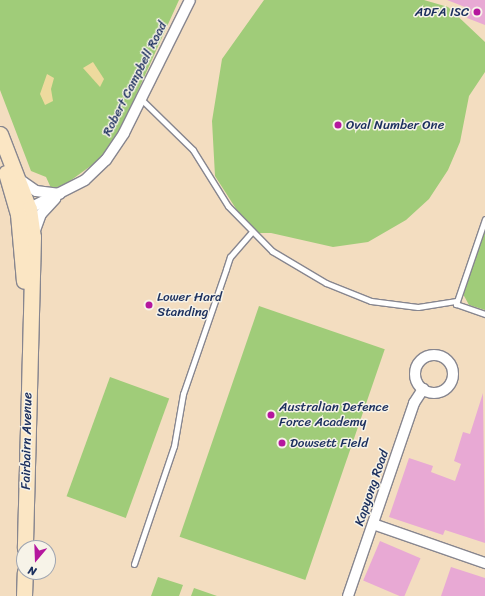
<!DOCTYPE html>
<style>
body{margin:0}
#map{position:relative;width:485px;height:596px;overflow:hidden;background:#f3ddc0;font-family:Sriracha,sans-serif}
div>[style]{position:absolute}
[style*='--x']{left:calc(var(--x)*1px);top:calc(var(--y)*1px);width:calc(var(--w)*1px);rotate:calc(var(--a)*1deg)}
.green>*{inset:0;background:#a0cc79;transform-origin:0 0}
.sand>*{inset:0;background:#eeda9e}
.building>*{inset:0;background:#e8a9d4;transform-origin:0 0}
.roads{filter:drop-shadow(1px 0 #87868f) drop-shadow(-1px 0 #87868f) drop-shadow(0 1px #87868f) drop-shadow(0 -1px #87868f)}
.lane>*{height:5px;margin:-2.5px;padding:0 2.5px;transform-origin:2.5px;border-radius:2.5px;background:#fff}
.street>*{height:10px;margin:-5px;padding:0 5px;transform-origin:5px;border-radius:5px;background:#fff}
.street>.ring{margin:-5px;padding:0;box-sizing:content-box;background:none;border:10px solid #fff;border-radius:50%}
.secondary>*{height:15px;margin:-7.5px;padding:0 7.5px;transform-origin:7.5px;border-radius:7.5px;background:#fbe6c4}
.dots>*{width:11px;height:11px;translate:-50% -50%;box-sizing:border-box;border:2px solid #f7f3e8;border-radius:50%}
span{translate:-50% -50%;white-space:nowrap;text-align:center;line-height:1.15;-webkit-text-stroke:3px #f7f3e8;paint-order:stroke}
.poi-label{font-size:13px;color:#1b2f5e}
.right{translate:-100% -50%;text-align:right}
.left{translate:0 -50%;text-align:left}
.street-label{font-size:13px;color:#1b2f5e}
.north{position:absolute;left:16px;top:540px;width:40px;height:40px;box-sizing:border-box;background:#f7f3e8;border:1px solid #9fa5b1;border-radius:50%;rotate:199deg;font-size:11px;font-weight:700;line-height:16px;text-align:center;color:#1b2f5e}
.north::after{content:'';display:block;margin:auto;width:14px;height:18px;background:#b5179e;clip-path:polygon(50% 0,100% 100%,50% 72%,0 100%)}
</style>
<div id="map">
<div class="green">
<div style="clip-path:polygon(0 0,179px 0,117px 137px,103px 157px,63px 186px,51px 188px,46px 177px,31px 171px,0 90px)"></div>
<div style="clip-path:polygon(264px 0,424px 0,448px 7px,485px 42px,485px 72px,469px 96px,460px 142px,448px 170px,429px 199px,406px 220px,368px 242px,333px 247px,271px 233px,258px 233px,240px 215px,215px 176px,212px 121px,222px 59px)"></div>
<div style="clip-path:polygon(485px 229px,485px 310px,469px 305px,463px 294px)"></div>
<div style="left:259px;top:306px;width:133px;height:244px;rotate:19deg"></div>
<div style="left:110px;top:377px;width:63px;height:127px;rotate:20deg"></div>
<div style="clip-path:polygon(158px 577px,183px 585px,179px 596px,151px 596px)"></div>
<div style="clip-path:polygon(194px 588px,217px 596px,191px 596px)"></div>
</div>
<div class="sand">
<div style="clip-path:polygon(93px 62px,104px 79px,100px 87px,83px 68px)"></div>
<div style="clip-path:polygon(47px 74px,54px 78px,51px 89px,53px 101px,45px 105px,40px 94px)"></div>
</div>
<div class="building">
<div style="clip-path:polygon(447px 0,485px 0,485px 25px,467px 18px,470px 9px)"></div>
<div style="clip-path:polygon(483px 393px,485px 543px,445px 530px,443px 535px,389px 517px,409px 458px,433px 466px,431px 472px,455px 481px,461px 464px,454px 461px,463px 432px,470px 434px)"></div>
<div style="left:380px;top:541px;width:44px;height:43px;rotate:23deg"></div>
<div style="clip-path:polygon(451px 567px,485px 578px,485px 596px,441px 596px)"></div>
</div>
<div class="roads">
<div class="lane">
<div style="--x:141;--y:99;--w:73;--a:44.4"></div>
<div style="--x:193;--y:150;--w:66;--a:58"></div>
<div style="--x:228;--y:206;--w:63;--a:45.6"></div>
<div style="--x:272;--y:251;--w:63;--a:30.7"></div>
<div style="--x:326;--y:283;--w:48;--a:21.8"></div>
<div style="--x:371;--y:301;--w:47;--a:7.3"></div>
<div style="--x:418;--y:307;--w:39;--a:-9"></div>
<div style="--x:485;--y:219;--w:90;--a:108.8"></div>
<div style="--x:456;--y:304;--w:31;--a:19"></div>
<div style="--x:134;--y:564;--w:125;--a:-71.3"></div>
<div style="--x:174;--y:446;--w:53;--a:-80.2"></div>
<div style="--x:183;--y:394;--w:132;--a:-71"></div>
<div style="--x:226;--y:269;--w:13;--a:-72"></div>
<div style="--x:230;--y:257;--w:32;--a:-49"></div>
</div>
<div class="street">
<div style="--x:19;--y:179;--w:21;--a:35"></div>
<div style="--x:36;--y:191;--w:24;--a:7"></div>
<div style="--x:24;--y:211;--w:68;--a:-26.9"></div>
<div style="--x:85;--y:180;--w:29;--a:-44"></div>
<div style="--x:106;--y:160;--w:32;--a:-56"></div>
<div style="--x:124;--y:133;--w:148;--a:-63.6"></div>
<div style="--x:34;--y:233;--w:20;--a:-70"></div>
<div style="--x:41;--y:214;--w:21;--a:-47"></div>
<div class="ring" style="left:415px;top:355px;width:28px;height:28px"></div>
<div style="--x:373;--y:524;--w:119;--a:19.2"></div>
<div style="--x:348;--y:596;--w:204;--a:-71.1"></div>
<div style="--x:414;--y:403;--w:17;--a:-57"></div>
</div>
<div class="secondary">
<div style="--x:0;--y:134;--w:80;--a:68.9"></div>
<div style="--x:29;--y:209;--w:28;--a:82"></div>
<div style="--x:33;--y:237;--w:311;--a:91.5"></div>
<div style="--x:6;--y:173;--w:43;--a:73.7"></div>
<div style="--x:18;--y:214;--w:67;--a:84.9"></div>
<div style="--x:24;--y:596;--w:24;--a:-88"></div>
</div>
</div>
<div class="dots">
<div style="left:477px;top:12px;background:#b5179e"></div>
<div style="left:338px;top:125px;background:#b5179e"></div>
<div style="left:149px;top:305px;background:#b5179e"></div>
<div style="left:271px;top:415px;background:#b5179e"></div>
<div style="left:282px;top:443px;background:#b5179e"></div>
</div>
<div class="poi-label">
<span class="right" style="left:469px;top:12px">ADFA ISC</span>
<span class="left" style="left:346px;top:125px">Oval Number One</span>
<span class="left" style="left:157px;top:305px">Lower Hard<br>Standing</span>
<span class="left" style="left:279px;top:415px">Australian Defence<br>Force Academy</span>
<span class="left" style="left:290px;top:443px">Dowsett Field</span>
</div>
<div class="street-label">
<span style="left:135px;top:79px;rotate:-63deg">Robert Campbell Road</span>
<span style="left:27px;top:441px;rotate:-89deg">Fairbairn Avenue</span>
<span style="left:372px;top:488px;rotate:-71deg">Kapyong Road</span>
</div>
<div class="north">N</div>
</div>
